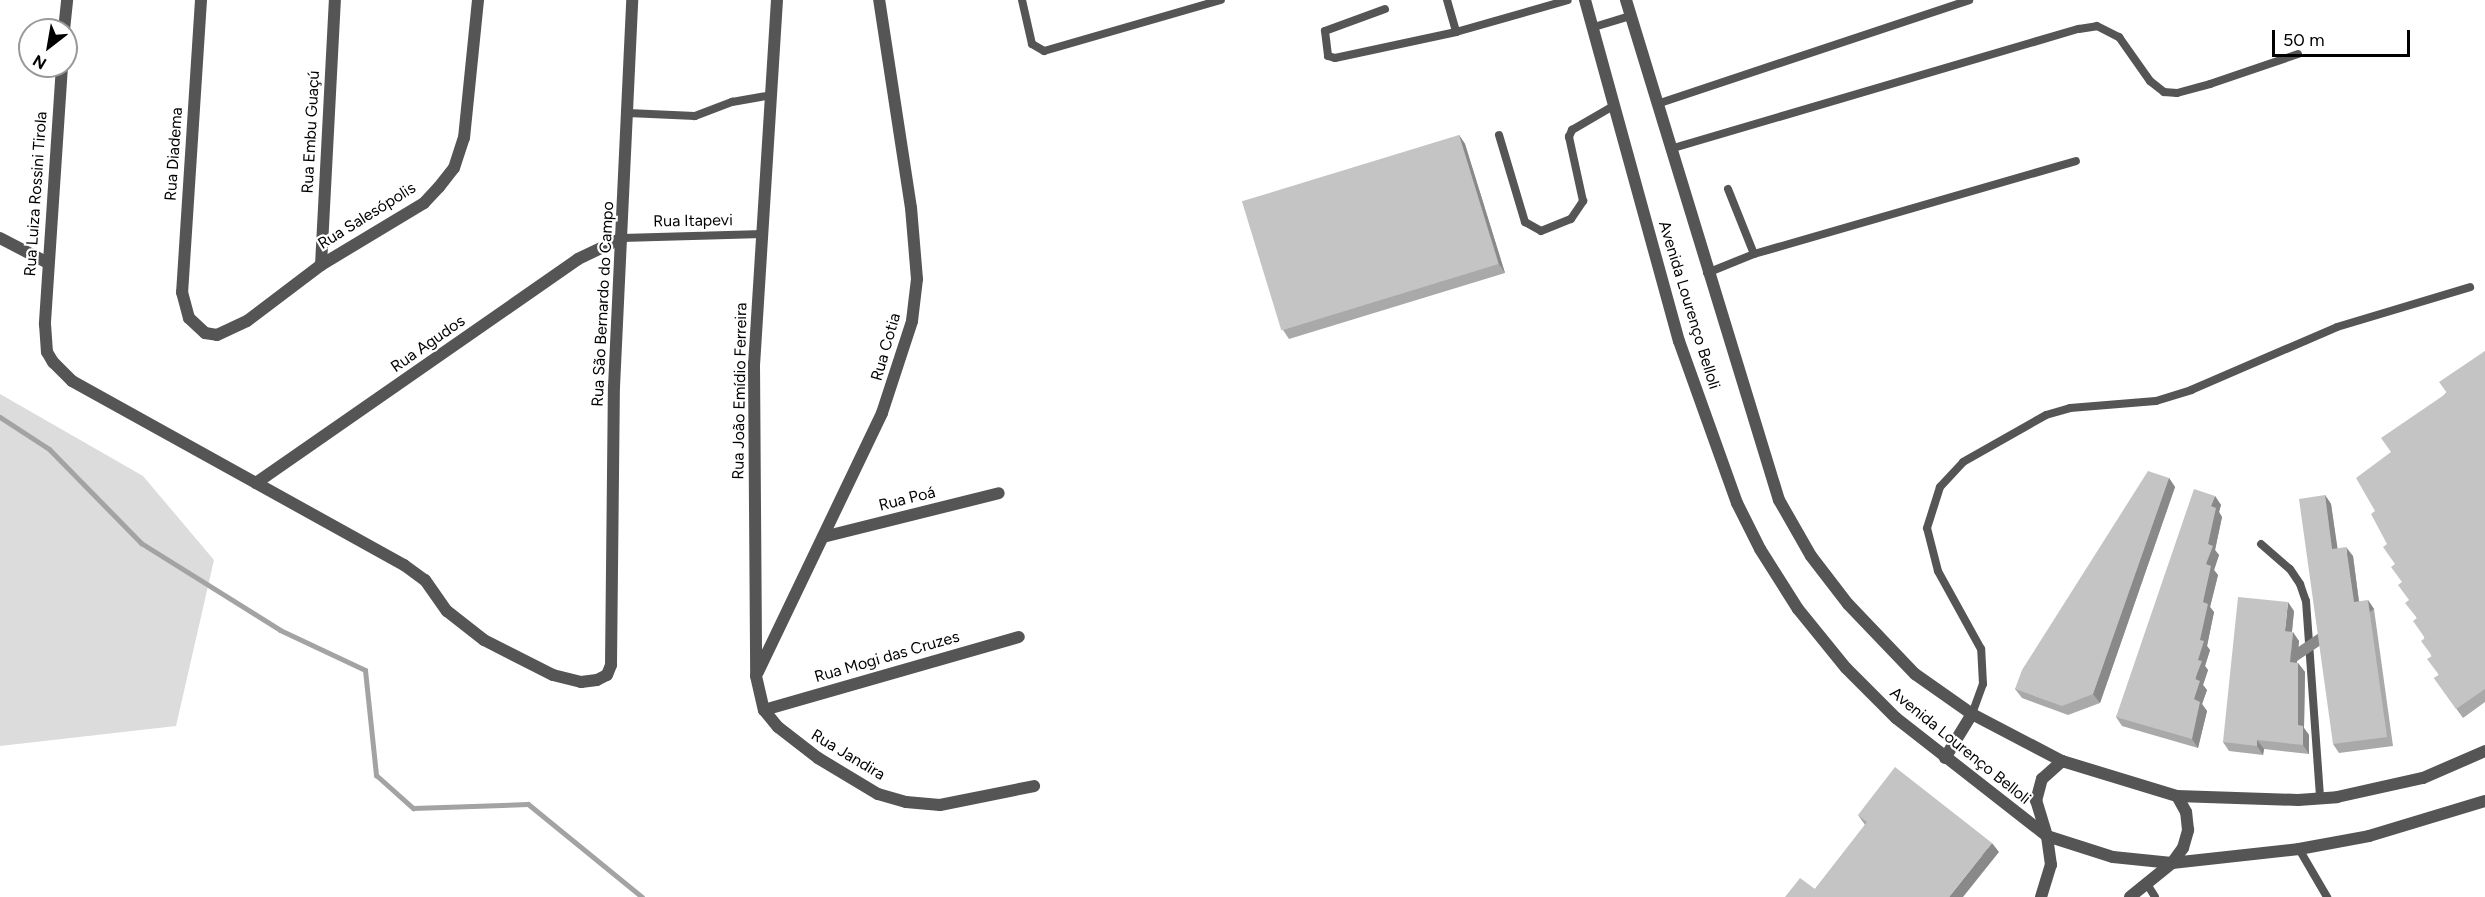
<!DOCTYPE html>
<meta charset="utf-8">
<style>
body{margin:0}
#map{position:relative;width:2485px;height:897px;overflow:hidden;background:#fff;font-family:Figtree,sans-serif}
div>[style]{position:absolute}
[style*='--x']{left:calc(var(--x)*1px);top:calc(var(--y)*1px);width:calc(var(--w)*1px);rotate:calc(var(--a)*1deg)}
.green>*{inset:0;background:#dcdcdc}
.stream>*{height:5px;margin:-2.5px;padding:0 2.5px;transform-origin:2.5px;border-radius:2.5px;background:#a3a3a3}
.service>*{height:8px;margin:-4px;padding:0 4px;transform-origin:4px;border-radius:4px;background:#555}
.minor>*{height:12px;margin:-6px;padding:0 6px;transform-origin:6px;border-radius:6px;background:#555}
.tertiary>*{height:12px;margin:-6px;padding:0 6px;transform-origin:6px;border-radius:6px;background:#555}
.wall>*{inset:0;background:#a9a9a9}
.shaded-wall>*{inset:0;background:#898989;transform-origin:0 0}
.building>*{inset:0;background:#c4c4c4;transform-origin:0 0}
span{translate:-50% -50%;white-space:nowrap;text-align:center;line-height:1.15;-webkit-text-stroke:4.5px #fff;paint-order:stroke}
.street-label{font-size:16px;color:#000}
.north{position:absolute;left:18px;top:18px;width:60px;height:60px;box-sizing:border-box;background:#fff;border:2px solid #999;border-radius:50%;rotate:211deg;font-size:16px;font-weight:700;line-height:24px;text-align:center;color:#000}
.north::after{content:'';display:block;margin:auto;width:21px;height:27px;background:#000;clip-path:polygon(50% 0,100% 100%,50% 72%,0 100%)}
.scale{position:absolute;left:2272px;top:30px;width:138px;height:27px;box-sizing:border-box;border:3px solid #000;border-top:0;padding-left:8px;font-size:18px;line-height:21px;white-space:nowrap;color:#000;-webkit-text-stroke:4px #fff;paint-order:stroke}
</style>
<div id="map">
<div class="green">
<div style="clip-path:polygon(0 394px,143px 476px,214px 560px,176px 726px,0 746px)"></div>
</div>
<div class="stream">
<div style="--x:0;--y:417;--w:59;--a:33.1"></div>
<div style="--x:49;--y:449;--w:132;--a:45.6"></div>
<div style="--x:141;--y:543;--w:164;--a:32"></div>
<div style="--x:280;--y:630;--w:94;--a:25.2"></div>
<div style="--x:365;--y:670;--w:106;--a:84"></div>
<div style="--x:376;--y:775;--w:50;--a:41.7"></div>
<div style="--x:413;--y:808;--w:115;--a:-2"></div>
<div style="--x:528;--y:804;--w:147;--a:39.2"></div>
</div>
<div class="service">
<div style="--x:1022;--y:0;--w:45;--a:77.2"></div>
<div style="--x:1032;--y:44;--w:14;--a:30"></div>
<div style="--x:1044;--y:51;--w:184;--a:-16.1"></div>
<div style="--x:1447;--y:0;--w:33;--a:74"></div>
<div style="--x:1385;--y:9;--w:64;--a:159.9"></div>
<div style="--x:1325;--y:31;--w:25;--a:83"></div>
<div style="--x:1328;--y:56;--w:7;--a:16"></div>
<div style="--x:1335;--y:58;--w:124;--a:-12.1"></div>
<div style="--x:1456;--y:32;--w:116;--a:-15.9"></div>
<div style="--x:1594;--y:27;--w:39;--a:-17"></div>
<div style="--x:1657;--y:104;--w:329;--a:-18.4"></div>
<div style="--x:628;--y:113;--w:67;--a:2.6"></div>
<div style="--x:695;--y:116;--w:40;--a:-21"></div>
<div style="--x:732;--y:102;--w:41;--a:-9.9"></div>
<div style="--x:1499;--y:135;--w:91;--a:73.4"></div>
<div style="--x:1525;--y:222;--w:18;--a:29"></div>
<div style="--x:1541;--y:231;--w:32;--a:-22"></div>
<div style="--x:1571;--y:219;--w:22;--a:-56"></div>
<div style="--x:1583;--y:201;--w:66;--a:-102.3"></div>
<div style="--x:1569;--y:137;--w:8;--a:-67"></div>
<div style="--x:1572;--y:130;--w:50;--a:-30.2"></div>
<div style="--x:1670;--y:149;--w:426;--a:-16.4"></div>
<div style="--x:2079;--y:29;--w:18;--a:-9"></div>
<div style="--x:2097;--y:26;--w:25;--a:27"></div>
<div style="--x:2119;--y:37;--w:54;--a:54.8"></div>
<div style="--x:2150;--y:81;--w:18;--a:38"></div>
<div style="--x:2164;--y:92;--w:13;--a:4"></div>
<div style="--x:2177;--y:93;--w:34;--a:-15"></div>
<div style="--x:2210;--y:84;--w:93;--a:-18.8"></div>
<div style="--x:622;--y:238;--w:141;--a:-1.6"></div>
<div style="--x:1754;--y:254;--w:335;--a:-16.1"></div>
<div style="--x:1707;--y:273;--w:51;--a:-22"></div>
<div style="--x:1754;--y:254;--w:70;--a:-111.8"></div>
<div style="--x:2261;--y:544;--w:38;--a:41"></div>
<div style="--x:2290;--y:569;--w:18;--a:56"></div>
<div style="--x:2300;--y:584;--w:18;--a:71"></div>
<div style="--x:2306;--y:601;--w:197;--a:85.9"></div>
<div style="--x:1972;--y:714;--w:32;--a:-70"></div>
<div style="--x:1983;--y:684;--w:35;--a:-93"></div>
<div style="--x:1981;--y:649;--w:89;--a:-118.9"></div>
<div style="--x:1938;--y:571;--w:44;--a:-104.3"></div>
<div style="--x:1927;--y:528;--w:43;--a:-72.4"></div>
<div style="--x:1940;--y:487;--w:34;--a:-47"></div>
<div style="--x:1963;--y:462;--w:95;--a:-29.5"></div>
<div style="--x:2046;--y:415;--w:25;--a:-16"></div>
<div style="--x:2070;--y:408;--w:86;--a:-4.7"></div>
<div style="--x:2156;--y:401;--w:37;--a:-17"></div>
<div style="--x:2191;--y:390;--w:159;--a:-23.3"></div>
<div style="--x:2337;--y:327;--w:139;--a:-16.7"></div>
<div style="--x:2299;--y:849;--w:56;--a:59.7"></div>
<div style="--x:2147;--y:884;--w:15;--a:58"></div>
</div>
<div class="minor">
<div style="--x:201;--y:0;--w:293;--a:93.7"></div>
<div style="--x:182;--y:292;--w:27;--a:75"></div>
<div style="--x:189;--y:318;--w:22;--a:43"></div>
<div style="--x:205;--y:333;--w:12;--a:9"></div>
<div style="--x:217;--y:335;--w:33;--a:-25"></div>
<div style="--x:247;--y:321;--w:93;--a:-37.1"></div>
<div style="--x:321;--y:265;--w:120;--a:-31"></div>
<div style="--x:424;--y:203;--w:22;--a:-47"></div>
<div style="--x:439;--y:187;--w:24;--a:-52"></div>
<div style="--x:454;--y:168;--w:32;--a:-72"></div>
<div style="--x:464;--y:138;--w:139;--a:-84.2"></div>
<div style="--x:777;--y:0;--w:364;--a:93.6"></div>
<div style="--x:754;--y:363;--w:313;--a:89.6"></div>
<div style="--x:756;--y:676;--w:35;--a:77"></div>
<div style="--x:764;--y:710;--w:22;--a:51"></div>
<div style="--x:778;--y:727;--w:51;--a:37.8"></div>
<div style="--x:818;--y:758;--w:70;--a:31"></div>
<div style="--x:878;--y:794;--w:29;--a:16"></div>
<div style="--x:906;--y:802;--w:34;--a:5"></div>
<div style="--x:940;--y:805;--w:96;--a:-11.4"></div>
<div style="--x:64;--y:30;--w:30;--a:-84"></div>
<div style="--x:62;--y:66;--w:259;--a:93.8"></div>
<div style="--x:45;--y:324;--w:28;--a:86"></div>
<div style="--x:47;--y:352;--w:12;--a:59"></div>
<div style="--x:53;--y:362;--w:27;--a:45"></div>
<div style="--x:72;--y:381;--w:380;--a:29"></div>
<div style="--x:404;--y:565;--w:26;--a:36"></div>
<div style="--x:425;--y:580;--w:38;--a:55"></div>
<div style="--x:447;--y:611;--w:47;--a:38.1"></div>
<div style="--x:484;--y:640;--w:77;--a:26.9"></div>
<div style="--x:553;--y:675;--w:29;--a:14"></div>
<div style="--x:581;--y:682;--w:16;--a:-7"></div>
<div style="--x:597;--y:680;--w:11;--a:-27"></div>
<div style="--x:607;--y:675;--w:11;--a:-68"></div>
<div style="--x:611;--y:665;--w:278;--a:-89.4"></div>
<div style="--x:614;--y:387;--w:387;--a:-87.3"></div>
<div style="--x:0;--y:238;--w:54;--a:27.5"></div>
<div style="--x:321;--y:265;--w:265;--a:-87"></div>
<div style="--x:256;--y:483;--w:392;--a:-34.8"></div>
<div style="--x:578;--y:259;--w:49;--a:-25.5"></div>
<div style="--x:823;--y:537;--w:181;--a:-14"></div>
<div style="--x:758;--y:672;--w:287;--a:-64.4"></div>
<div style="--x:882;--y:413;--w:97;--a:-71.9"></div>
<div style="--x:912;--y:321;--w:42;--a:-83.2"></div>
<div style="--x:917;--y:279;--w:71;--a:-94.8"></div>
<div style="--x:911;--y:208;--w:210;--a:-98.7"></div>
<div style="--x:764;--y:710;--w:265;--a:-16"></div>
</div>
<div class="tertiary">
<div style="--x:1585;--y:0;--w:354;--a:74.6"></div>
<div style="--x:1679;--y:341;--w:172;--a:70.3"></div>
<div style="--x:1737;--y:503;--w:51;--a:63.4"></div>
<div style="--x:1760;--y:549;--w:71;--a:57.7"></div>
<div style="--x:1798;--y:609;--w:76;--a:50.9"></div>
<div style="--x:1846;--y:668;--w:71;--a:45"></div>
<div style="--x:1896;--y:718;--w:192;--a:38"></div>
<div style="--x:2047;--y:836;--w:69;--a:17.7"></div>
<div style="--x:2113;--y:857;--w:59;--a:5.8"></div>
<div style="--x:2172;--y:863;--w:128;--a:-6.3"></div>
<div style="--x:2299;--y:849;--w:71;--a:-10.5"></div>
<div style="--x:2369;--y:836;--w:121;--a:-16.8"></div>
<div style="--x:1626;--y:0;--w:523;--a:72.99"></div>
<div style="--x:1779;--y:500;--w:64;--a:60.3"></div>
<div style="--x:1811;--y:556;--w:61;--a:52.4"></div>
<div style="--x:1848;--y:604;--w:97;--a:46.3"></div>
<div style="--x:1915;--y:674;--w:70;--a:35.1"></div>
<div style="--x:1972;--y:714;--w:102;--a:27.6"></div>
<div style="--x:2062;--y:761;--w:120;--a:16.9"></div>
<div style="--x:2177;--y:796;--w:121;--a:1.9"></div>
<div style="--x:2298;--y:800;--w:39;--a:-4"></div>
<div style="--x:2337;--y:797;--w:88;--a:-12.5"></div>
<div style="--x:2423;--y:778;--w:68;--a:-23.5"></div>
<div style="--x:1945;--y:758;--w:52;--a:-58.5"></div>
<div style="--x:2041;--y:897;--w:34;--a:-73"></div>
<div style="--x:2051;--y:865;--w:29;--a:-98"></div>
<div style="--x:2047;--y:836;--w:37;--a:-107"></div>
<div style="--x:2036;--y:801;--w:23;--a:-75"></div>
<div style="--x:2042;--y:779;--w:27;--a:-42"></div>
<div style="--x:2130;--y:897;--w:54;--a:-39"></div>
<div style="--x:2172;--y:863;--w:19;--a:-54"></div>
<div style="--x:2183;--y:848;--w:19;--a:-74"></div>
<div style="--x:2188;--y:830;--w:18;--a:-96"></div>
<div style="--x:2186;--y:812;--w:18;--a:-119"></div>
</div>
<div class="wall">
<div style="clip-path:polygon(1459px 135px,1465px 144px,1505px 273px,1289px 339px,1283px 330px)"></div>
<div style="clip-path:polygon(2485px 351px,2485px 702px,2463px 718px,2434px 678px,2439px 675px,2375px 511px,2391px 452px)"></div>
<div style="clip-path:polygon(2169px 478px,2175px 487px,2100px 703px,2068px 715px,2022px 698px,2015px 689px)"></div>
<div style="clip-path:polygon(2325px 495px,2331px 504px,2337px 548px,2353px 556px,2359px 601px,2374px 609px,2393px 746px,2339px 753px,2333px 744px)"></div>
<div style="clip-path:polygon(2215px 496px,2221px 505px,2219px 512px,2222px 517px,2215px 550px,2219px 555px,2214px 570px,2218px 575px,2210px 607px,2214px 612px,2207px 646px,2210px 650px,2205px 666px,2208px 670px,2203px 685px,2207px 690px,2202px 704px,2207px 711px,2198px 748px,2122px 726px,2116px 717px)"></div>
<div style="clip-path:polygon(2294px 611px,2292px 632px,2299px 641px,2297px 663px,2298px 663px,2305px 672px,2304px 728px,2309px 735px,2309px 754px,2264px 749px,2263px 755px,2229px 751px,2223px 742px)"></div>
<div style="clip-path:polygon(1858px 815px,1999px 852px,1815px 889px,1865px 825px)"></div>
</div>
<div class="shaded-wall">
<div style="clip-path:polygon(1459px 135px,1465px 144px,1505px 273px,1499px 264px)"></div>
<div style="clip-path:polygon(2169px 478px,2175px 487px,2100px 703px,2093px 694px)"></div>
<div style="clip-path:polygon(2325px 495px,2331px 504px,2339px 558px,2332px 549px)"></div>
<div style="clip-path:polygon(2215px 496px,2221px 505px,2219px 512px,2222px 517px,2215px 550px,2219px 555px,2214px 570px,2218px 575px,2210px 607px,2214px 612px,2207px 646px,2210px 650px,2205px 666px,2208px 670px,2203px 685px,2207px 690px,2202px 704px,2207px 711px,2198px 748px,2192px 739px,2194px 699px,2200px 640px,2211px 506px)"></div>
<div style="clip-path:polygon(2346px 547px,2353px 556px,2360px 610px,2354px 602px)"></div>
<div style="left:2368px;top:600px;width:11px;height:138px;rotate:56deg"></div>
<div style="clip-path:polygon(2288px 602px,2294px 611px,2291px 640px,2285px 631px)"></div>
<div style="clip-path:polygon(2293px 632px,2299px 641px,2296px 671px,2290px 662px)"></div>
<div style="clip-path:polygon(2298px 663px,2305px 672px,2304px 728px,2309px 735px,2309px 754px,2303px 745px,2298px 725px)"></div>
<div style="clip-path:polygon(2257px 740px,2264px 749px,2263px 755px,2257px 746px)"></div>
<div style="clip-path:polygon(1992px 843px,1999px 852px,1963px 897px,1949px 897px)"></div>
</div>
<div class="building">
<div style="left:1459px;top:135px;width:135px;height:227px;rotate:73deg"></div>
<div style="clip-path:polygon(2485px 351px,2485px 689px,2456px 709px,2434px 678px,2439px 675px,2427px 659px,2432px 656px,2421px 641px,2425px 638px,2413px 621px,2417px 618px,2405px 603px,2409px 600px,2398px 585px,2402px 582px,2391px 567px,2395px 564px,2383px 547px,2387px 544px,2371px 514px,2375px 511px,2356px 478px,2391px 452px,2381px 438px,2447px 393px,2439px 382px)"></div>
<div style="clip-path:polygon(2148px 471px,2169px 478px,2093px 694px,2062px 706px,2015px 689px,2022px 670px)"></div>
<div style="clip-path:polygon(2194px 489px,2215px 496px,2211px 506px,2216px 508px,2208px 544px,2213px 546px,2206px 564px,2211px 566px,2203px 602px,2208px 604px,2200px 640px,2204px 641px,2198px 660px,2202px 661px,2195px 679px,2200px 681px,2194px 699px,2200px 702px,2192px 739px,2116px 717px)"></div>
<div style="clip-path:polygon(2325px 495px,2332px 549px,2346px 547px,2354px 602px,2368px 600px,2387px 737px,2333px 744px,2299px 499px)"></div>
<div style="clip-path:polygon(2238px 597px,2288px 602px,2285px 631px,2293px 632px,2290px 662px,2298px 663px,2298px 725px,2303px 726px,2303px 745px,2257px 740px,2257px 746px,2223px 742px)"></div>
<div style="clip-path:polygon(1895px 767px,1992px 843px,1949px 897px,1785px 897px,1800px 878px,1815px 889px,1867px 822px,1858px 815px)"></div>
</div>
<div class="street-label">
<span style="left:311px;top:132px;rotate:-87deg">Rua Embu Guaçú</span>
<span style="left:174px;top:154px;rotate:-86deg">Rua Diadema</span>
<span style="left:36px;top:194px;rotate:-86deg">Rua Luiza Rossini Tirola</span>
<span style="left:367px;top:216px;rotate:-32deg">Rua Salesópolis</span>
<span style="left:693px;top:221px;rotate:-1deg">Rua Itapevi</span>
<span style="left:603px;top:304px;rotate:-87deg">Rua São Bernardo do Campo</span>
<span style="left:1689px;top:305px;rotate:73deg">Avenida Lourenço Belloli</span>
<span style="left:428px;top:344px;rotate:-35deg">Rua Agudos</span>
<span style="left:886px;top:347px;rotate:-74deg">Rua Cotia</span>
<span style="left:740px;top:391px;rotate:-89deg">Rua João Emídio Ferreira</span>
<span style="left:907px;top:499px;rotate:-14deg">Rua Poá</span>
<span style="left:887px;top:657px;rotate:-16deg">Rua Mogi das Cruzes</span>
<span style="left:1960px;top:746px;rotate:39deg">Avenida Lourenço Belloli</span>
<span style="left:848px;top:755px;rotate:31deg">Rua Jandira</span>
</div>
<div class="north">N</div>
<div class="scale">50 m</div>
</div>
